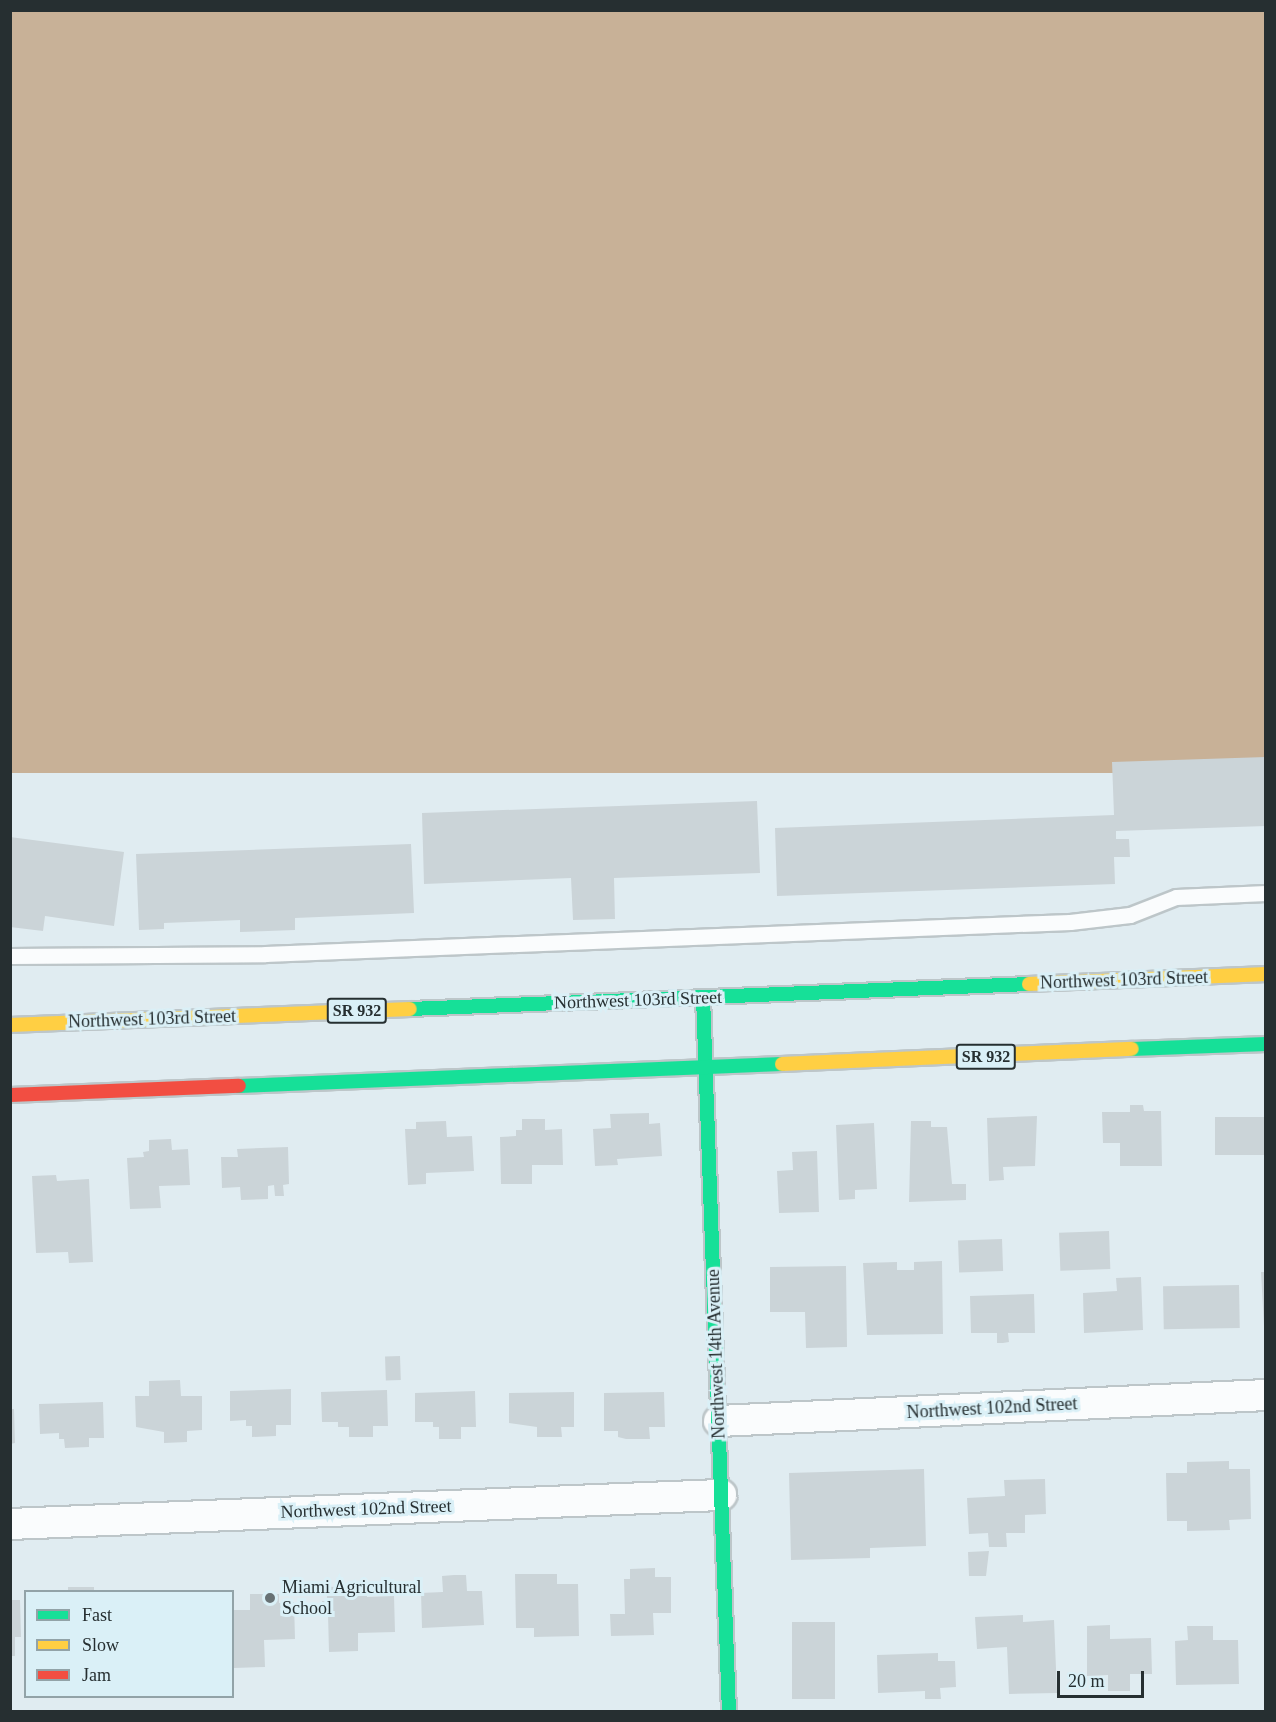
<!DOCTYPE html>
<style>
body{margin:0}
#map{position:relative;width:1276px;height:1722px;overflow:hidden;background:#e0ecf1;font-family:"Times New Roman",serif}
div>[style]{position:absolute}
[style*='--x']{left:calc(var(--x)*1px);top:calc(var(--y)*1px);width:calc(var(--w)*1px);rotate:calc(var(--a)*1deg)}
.water>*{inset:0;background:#c8b197;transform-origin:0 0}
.building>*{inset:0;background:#cbd4d8;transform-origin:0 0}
.roads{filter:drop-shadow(2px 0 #bdc6c9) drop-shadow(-2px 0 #bdc6c9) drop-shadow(0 2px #bdc6c9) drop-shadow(0 -2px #bdc6c9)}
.lane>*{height:15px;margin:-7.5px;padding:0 7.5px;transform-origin:7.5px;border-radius:7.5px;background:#fafcfd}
.street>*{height:30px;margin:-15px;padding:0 15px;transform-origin:15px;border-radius:15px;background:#fafcfd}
.fast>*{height:14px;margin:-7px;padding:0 7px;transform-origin:7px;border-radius:7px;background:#16e098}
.slow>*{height:14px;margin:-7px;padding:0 7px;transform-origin:7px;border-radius:7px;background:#ffcf43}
.jam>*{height:14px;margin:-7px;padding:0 7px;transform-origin:7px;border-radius:7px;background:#f24e42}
.dots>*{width:16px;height:16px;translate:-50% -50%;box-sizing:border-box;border:3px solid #daf0f7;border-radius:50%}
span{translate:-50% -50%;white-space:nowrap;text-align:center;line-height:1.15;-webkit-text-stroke:6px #daf0f7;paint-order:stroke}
.shield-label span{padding:2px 4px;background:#daf0f7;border:2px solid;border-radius:4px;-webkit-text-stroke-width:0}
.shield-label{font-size:16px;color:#262f31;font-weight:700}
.street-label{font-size:18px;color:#262f31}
.poi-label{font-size:18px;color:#262f31}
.left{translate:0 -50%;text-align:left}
.frame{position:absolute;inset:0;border:12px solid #262f31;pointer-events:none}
.legend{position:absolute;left:24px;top:1590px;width:210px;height:108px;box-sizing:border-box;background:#daf0f7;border:2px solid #92a3a8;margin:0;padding:8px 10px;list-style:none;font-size:18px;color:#262f31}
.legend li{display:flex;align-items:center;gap:12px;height:30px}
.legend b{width:30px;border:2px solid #92a3a8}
.scale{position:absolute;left:1057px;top:1671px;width:87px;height:27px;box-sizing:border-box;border:3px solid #262f31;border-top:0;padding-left:8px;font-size:18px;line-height:21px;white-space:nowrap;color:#262f31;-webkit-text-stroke:4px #daf0f7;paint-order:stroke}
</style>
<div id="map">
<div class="water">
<div style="left:10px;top:11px;width:1255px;height:762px"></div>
</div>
<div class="building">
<div style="clip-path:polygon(1266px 757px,1266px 826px,1116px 831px,1116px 839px,1129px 839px,1130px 857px,1114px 857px,1115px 884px,777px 896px,775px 828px,1114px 815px,1112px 762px)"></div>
<div style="clip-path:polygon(757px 801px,760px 873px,614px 878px,615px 919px,573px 920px,571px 878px,424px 884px,422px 813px)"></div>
<div style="clip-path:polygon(10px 837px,124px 852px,114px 926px,45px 916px,43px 931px,10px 927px)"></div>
<div style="clip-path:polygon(411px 844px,414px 913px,295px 918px,295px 930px,240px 932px,240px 920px,164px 923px,164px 929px,139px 930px,136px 854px)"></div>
<div style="clip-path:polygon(1130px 1105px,1143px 1105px,1144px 1111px,1161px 1111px,1162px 1166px,1120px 1166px,1120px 1143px,1103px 1143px,1102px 1112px,1130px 1112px)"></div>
<div style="clip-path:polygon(649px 1113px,649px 1124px,660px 1123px,662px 1156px,617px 1159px,618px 1165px,595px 1166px,593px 1129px,611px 1128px,610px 1114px)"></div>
<div style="clip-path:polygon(1037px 1116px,1035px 1166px,1003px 1167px,1004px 1180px,989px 1181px,987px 1118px)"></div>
<div style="left:1266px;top:1117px;width:38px;height:51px;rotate:90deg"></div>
<div style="clip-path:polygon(522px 1119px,545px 1119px,545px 1130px,562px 1129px,563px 1165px,532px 1165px,532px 1184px,501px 1184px,500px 1137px,516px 1136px,516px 1130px,522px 1130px)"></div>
<div style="clip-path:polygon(446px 1121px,447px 1137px,472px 1136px,474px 1171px,426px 1173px,426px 1184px,408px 1185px,405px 1129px,416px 1129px,416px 1122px)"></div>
<div style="clip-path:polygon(911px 1121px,931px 1121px,931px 1127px,947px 1127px,952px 1184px,966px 1184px,966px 1200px,909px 1202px)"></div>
<div style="clip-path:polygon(874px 1123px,877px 1189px,855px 1190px,855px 1199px,839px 1200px,836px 1125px)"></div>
<div style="clip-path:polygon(171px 1139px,172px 1150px,188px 1149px,190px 1185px,159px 1186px,161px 1208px,130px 1209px,127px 1158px,144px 1157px,143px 1152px,149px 1151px,149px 1140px)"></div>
<div style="clip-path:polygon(288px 1147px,289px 1184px,283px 1185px,284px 1196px,275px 1196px,274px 1185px,268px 1186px,268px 1199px,241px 1200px,240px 1187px,222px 1188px,221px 1157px,238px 1157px,237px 1149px)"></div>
<div style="clip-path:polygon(817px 1151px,819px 1212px,779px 1213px,777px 1171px,793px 1170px,792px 1152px)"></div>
<div style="clip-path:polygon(56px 1175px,57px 1181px,89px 1179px,93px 1262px,69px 1263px,68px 1252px,36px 1253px,32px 1176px)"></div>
<div style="left:1109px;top:1231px;width:38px;height:50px;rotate:88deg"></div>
<div style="left:1002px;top:1239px;width:32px;height:44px;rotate:88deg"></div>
<div style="clip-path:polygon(942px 1261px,943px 1334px,867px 1335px,863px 1263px,897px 1262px,897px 1270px,914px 1270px,914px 1262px)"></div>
<div style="clip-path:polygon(846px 1266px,847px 1347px,806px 1348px,805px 1312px,770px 1312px,770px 1267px)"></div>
<div style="clip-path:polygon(1261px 1272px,1266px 1272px,1266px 1326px,1264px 1326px)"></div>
<div style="clip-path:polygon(1141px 1277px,1143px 1330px,1084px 1333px,1083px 1293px,1117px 1291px,1116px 1278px)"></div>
<div style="left:1239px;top:1285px;width:43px;height:76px;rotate:89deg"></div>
<div style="clip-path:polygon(1034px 1294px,1035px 1333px,1008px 1333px,1009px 1342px,1003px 1343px,997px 1343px,997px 1333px,971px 1333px,970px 1296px)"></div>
<div style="left:400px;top:1356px;width:24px;height:15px;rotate:88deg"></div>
<div style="clip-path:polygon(180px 1380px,181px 1396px,202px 1396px,202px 1430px,187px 1431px,187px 1442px,164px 1443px,164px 1432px,136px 1427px,135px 1396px,149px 1396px,149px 1381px)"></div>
<div style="clip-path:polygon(291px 1389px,291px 1425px,276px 1425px,276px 1436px,252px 1437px,252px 1426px,246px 1426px,246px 1420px,230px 1421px,230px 1391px)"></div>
<div style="clip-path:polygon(387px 1390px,388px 1426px,373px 1426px,373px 1437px,349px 1437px,349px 1427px,338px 1427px,338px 1422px,322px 1422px,321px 1392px)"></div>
<div style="clip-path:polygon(475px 1391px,476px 1427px,461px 1427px,461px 1439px,439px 1439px,439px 1427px,433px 1427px,433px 1422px,415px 1422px,415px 1393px)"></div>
<div style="clip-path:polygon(574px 1392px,574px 1427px,561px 1427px,562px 1437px,537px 1437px,537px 1427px,509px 1423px,509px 1393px)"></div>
<div style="clip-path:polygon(664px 1392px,665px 1427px,649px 1427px,650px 1439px,626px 1439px,618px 1437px,618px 1431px,604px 1431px,604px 1393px)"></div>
<div style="clip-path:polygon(103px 1402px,104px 1438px,89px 1438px,89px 1447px,65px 1448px,64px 1439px,59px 1439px,59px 1433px,40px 1434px,39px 1404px)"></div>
<div style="clip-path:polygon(10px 1409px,14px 1409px,15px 1443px,10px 1444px)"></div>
<div style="clip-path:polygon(1229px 1461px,1229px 1469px,1250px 1469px,1251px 1519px,1229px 1520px,1230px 1530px,1187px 1531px,1187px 1521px,1167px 1521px,1166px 1473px,1187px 1473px,1187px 1462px)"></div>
<div style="clip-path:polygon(924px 1469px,926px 1546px,870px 1548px,870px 1558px,791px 1560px,789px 1473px)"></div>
<div style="clip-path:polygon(1045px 1479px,1046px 1514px,1025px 1515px,1025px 1533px,1006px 1533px,1007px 1547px,989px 1547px,988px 1533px,969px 1534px,967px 1498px,1005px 1496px,1004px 1480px)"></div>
<div style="clip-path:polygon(989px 1551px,986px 1576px,969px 1576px,968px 1552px)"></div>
<div style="clip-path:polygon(655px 1568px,655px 1577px,671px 1577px,671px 1613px,653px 1613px,654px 1635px,611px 1636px,610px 1614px,625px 1614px,624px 1579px,630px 1579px,630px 1569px)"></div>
<div style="clip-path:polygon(515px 1574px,557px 1574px,557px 1584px,578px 1584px,579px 1636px,534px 1637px,534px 1628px,516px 1628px)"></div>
<div style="clip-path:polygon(454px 1575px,466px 1575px,467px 1591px,482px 1591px,484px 1625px,422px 1628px,421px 1593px,443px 1592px,442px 1576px)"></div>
<div style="clip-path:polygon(367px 1586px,367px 1597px,394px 1596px,395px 1632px,358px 1633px,358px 1651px,329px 1652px,328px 1614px,322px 1614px,322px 1601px,327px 1601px,327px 1587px)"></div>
<div style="left:68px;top:1587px;width:26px;height:5px"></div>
<div style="clip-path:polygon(250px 1594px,279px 1594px,279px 1603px,294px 1602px,295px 1639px,264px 1640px,265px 1667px,234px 1668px,233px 1610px,250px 1610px)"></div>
<div style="clip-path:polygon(10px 1600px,20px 1600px,21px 1637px,15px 1637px,15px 1656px,10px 1656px)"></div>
<div style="clip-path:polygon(1023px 1615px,1023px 1622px,1054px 1620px,1057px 1693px,1009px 1694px,1007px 1647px,977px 1649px,975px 1617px)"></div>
<div style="left:792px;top:1622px;width:43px;height:77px"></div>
<div style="clip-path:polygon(1110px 1625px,1110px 1639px,1151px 1638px,1152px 1674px,1130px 1674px,1130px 1691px,1108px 1691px,1108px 1675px,1087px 1676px,1087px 1626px)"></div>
<div style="clip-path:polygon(1187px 1626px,1213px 1626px,1213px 1640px,1238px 1640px,1239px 1684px,1176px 1685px,1175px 1641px,1188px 1640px)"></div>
<div style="clip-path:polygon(938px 1653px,938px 1661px,955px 1661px,956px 1687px,940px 1688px,941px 1699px,925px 1699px,925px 1691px,878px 1693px,877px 1655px)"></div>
</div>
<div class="roads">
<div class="lane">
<div style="--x:10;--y:956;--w:255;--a:-0.4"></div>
<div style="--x:265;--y:954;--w:806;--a:-2.28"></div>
<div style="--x:1070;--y:922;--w:60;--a:-6.7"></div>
<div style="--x:1130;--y:915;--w:49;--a:-21.4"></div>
<div style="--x:1176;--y:897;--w:90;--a:-2.5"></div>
</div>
<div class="street">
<div style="--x:719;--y:1421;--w:548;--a:-2.72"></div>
<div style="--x:10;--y:1524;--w:712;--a:-2.34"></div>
</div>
<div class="fast">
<div style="--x:703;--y:997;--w:715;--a:87.92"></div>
<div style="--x:410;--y:1009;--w:620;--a:-2.31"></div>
<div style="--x:1132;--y:1049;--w:134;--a:-2.1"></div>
<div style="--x:239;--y:1086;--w:543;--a:-2.32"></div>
</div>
<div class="slow">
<div style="--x:1029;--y:984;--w:237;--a:-2.4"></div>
<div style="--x:10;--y:1025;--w:400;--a:-2.3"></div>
<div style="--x:782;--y:1064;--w:350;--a:-2.5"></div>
</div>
<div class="jam">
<div style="--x:10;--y:1095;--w:229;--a:-2.3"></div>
</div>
</div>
<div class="dots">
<div style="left:270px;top:1598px;background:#677174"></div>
</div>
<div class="shield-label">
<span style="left:357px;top:1011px">SR 932</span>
<span style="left:986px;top:1057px">SR 932</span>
</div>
<div class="street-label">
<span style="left:1124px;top:980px;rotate:-2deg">Northwest 103rd Street</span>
<span style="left:638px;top:1000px;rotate:-2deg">Northwest 103rd Street</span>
<span style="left:152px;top:1019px;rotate:-2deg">Northwest 103rd Street</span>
<span style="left:716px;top:1354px;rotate:-92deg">Northwest 14th Avenue</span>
<span style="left:992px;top:1408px;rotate:-3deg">Northwest 102nd Street</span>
<span style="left:366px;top:1509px;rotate:-2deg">Northwest 102nd Street</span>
</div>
<div class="poi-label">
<span class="left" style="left:282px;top:1598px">Miami Agricultural<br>School</span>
</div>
<div class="frame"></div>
<ul class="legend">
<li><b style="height:8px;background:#16e098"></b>Fast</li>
<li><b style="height:8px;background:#ffcf43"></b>Slow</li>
<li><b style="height:8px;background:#f24e42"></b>Jam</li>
</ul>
<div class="scale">20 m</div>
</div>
